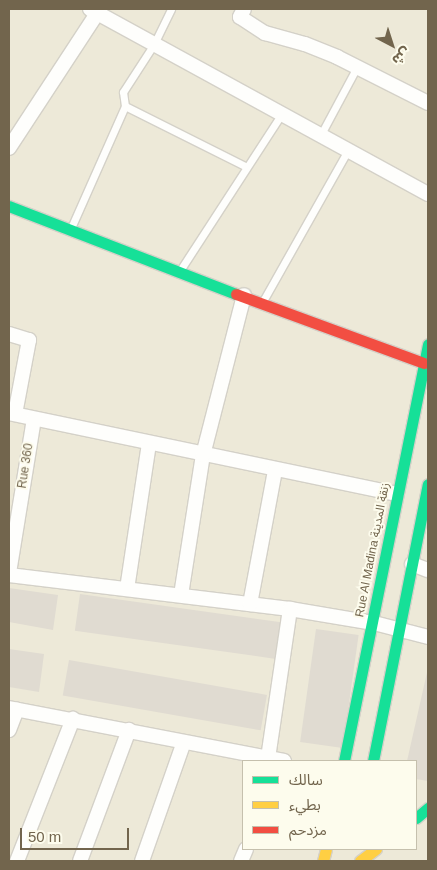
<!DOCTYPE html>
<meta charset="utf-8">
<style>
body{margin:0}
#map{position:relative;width:437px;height:870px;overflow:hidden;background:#f6f5eb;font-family:Helvetica,"Noto Sans Arabic",sans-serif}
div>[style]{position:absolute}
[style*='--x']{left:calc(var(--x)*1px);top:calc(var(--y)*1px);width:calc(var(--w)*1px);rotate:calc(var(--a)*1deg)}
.residential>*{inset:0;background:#ede9d8}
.building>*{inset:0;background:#e0dbd1;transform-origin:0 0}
.roads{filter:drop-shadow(1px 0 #d4d1c8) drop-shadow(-1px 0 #d4d1c8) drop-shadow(0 1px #d4d1c8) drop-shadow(0 -1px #d4d1c8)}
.lane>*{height:7px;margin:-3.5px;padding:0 3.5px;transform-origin:3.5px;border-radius:3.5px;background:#fefefc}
.street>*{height:14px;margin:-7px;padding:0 7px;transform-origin:7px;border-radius:7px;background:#fefefc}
.fast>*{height:11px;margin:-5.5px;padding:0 5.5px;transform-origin:5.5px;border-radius:5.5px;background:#16e098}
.slow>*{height:11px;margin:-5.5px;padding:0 5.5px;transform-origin:5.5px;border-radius:5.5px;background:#ffcf43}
.jam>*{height:11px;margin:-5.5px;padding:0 5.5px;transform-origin:5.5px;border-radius:5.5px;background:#f24e42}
span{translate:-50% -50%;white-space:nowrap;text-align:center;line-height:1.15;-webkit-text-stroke:4px #fdfced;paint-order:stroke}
.street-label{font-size:12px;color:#72654d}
.frame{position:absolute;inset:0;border:10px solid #72654d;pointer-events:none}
.legend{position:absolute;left:242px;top:760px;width:175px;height:90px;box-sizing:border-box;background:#fdfced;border:1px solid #c5c0ad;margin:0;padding:6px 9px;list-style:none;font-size:15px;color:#72654d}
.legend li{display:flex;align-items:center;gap:10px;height:25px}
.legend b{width:25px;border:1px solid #c5c0ad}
.north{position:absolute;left:367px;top:20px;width:50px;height:50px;-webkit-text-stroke:4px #fdfced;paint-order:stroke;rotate:140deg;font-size:14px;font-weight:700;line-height:20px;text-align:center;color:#72654d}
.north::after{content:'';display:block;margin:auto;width:18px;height:22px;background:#72654d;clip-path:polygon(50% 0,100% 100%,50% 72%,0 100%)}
.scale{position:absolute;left:20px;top:828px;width:109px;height:22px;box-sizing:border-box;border:2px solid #72654d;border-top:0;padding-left:6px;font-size:15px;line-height:18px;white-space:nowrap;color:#72654d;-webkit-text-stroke:4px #fdfced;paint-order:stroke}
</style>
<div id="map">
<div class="residential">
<div style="clip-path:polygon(evenodd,9px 9px,428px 9px,428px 861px,9px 861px,9px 9px,243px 761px,416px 761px,416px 849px,243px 849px,243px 761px)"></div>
</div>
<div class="building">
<div style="clip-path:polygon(9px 588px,58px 595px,53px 630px,9px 622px)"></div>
<div style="left:80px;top:594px;width:203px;height:37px;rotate:8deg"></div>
<div style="left:316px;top:629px;width:43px;height:114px;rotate:8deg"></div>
<div style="clip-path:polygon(9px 649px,44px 654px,39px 692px,9px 687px)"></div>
<div style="left:69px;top:660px;width:201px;height:36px;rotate:10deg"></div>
<div style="clip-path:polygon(428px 668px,428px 781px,416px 779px,416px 761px,407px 761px)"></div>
</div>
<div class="roads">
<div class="lane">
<div style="--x:125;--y:106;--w:14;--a:-98"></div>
<div style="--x:123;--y:92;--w:57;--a:-57.1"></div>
<div style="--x:154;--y:44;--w:39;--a:-64"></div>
<div style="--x:320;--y:136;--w:78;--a:-61.8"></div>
<div style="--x:71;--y:228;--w:133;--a:-66.1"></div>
<div style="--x:125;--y:106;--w:136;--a:26.6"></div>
<div style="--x:179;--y:272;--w:187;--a:-57"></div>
<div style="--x:263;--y:301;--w:173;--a:-60.6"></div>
</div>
<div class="street">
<div style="--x:90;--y:9;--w:385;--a:28.7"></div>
<div style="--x:244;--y:9;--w:9;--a:117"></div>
<div style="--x:240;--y:17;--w:30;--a:33"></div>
<div style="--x:265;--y:33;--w:41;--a:15.4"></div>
<div style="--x:305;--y:44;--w:35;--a:22"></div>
<div style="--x:337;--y:57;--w:102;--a:26.8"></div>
<div style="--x:9;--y:148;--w:166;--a:-56.8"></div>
<div style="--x:9;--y:334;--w:21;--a:17"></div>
<div style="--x:29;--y:340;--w:75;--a:100.7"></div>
<div style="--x:9;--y:413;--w:396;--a:11.8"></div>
<div style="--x:412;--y:564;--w:17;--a:21"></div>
<div style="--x:9;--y:573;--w:156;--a:-80.8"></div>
<div style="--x:9;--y:575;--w:283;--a:6.9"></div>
<div style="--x:290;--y:609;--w:85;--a:9.5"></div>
<div style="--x:374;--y:623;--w:56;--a:14.5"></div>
<div style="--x:127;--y:589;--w:147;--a:-81.4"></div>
<div style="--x:181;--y:595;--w:142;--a:-81.1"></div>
<div style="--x:203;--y:455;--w:165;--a:-75.6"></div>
<div style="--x:250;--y:604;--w:136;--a:-79.4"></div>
<div style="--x:9;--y:708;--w:280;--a:10.9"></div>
<div style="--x:9;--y:730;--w:22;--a:-69"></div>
<div style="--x:268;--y:758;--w:151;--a:-81.6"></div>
<div style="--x:17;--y:861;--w:153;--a:-68.5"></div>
<div style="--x:80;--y:861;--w:140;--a:-69.5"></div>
<div style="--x:142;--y:861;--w:126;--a:-70.6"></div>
<div style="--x:241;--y:861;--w:13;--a:-67"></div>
</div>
<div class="fast">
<div style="--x:9;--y:206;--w:243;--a:21.2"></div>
<div style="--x:344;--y:761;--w:425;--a:-78.6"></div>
<div style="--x:373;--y:761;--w:282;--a:-78.8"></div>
<div style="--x:416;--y:818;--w:16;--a:-40"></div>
</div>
<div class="slow">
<div style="--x:323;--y:861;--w:12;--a:-76"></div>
<div style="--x:360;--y:861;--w:20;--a:-37"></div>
</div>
<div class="jam">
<div style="--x:236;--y:294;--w:200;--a:20.2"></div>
</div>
</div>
<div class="street-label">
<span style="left:26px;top:466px;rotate:-81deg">Rue 360</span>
<span style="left:373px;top:550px;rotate:-79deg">Rue Al Madina زنقة المدينة</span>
</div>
<div class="frame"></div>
<ul class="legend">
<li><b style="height:6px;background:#16e098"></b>سالك</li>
<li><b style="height:6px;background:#ffcf43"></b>بطيء</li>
<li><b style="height:6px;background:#f24e42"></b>مزدحم</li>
</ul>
<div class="north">ش</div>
<div class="scale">50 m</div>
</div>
